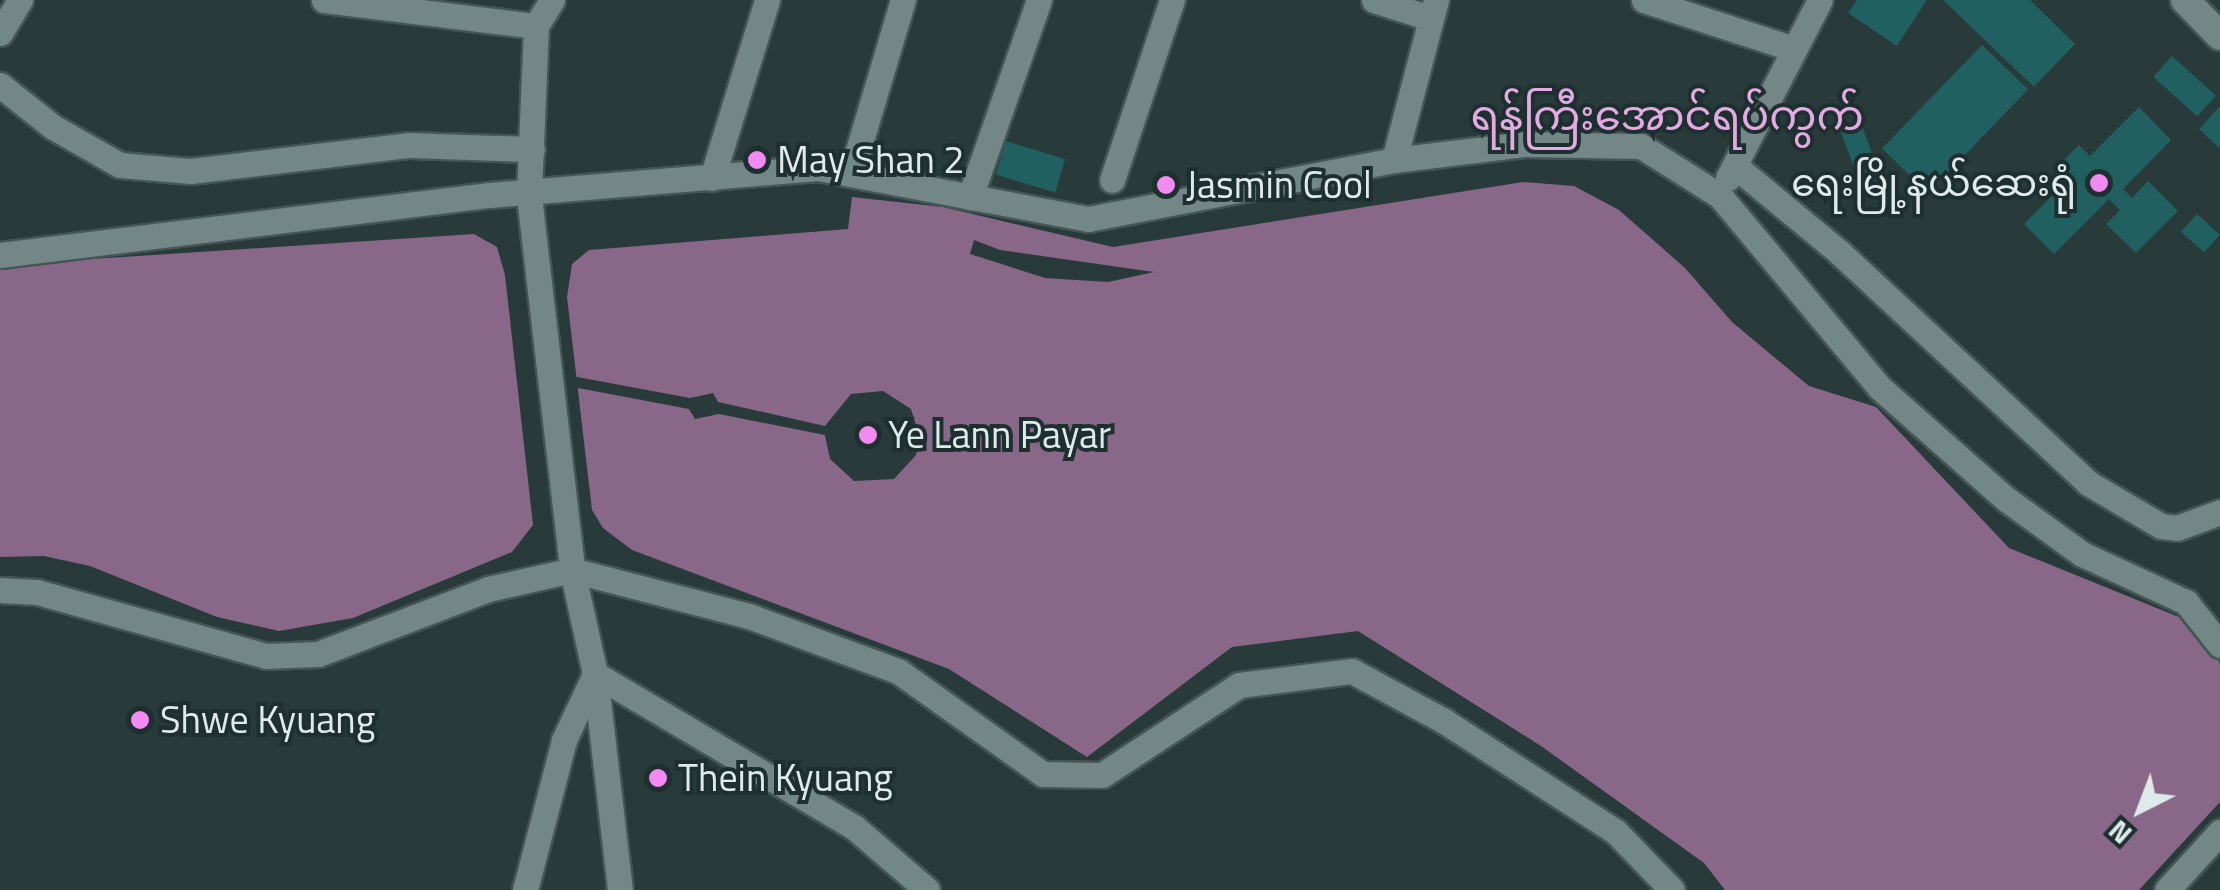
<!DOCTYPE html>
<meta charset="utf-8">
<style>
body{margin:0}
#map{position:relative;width:2220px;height:890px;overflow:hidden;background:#283a39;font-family:"Titillium Web","Noto Sans Myanmar",sans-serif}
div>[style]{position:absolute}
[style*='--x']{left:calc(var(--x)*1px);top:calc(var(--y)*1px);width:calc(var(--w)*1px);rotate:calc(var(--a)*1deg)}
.water>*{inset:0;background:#896788}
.pier>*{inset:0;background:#283a39}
.building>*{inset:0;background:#206060;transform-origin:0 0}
.roads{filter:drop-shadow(2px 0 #455555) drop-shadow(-2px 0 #455555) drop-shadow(0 2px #455555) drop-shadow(0 -2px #455555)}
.minor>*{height:25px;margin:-12.5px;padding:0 12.5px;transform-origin:12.5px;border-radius:12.5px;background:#738786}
.tertiary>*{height:28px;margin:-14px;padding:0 14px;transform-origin:14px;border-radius:14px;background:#738786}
.dots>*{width:28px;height:28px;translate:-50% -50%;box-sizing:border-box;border:5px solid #1e2f2f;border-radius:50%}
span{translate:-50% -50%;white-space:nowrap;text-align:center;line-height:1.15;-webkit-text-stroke:8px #1e2f2f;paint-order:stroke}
.poi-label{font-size:38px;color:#dfeaea}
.left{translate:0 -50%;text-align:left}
.right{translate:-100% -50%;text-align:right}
.quarter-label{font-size:42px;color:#e4aae3}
.north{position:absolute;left:2090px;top:760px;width:100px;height:100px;-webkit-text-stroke:8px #1e2f2f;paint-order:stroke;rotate:222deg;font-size:28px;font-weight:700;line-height:40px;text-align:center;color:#dfeaea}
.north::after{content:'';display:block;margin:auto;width:35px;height:45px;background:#dfeaea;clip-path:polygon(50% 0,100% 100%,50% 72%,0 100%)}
</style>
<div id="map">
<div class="water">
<div style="clip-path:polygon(evenodd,1523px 182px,1574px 186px,1619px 210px,1685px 268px,1732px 322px,1809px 386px,1876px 407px,2009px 548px,2201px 626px,2220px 664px,2220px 802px,2139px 890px,1725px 890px,1704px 863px,1541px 746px,1358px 631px,1232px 647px,1087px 757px,949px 669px,632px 550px,603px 528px,592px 510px,567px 297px,572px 264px,589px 250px,848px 229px,852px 197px,943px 207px,1113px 247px,1523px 182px,974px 240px,1000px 250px,1154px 272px,1108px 282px,1045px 278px,970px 254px,974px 240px)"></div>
<div style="clip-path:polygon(474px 234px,497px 247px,505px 275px,533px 525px,512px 552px,353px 618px,279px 631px,217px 617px,90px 566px,44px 556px,0 557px,0 265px)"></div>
</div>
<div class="pier">
<div style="clip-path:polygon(572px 376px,690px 398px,713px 393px,718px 402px,825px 426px,851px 394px,883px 391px,911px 409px,920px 438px,916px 455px,894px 479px,854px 481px,830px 459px,825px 435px,719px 414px,695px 419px,689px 409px,573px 387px)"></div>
</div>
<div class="building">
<div style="clip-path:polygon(1857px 0,1927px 0,1897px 46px,1848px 13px)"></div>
<div style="clip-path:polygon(1943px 0,2030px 0,2075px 44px,2034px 87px)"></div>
<div style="left:1982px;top:45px;width:64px;height:144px;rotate:44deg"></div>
<div style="left:2172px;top:56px;width:59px;height:28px;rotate:42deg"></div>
<div style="clip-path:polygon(2220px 106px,2220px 149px,2199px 129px)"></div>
<div style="clip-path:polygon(2139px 107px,2171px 140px,2123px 189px,2132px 198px,2148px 181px,2178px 211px,2136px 253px,2106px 224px,2120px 210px,2109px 199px,2054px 254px,2024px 224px,2068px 179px,2056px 168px,2079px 145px,2090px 156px)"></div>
<div style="left:1860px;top:120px;width:72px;height:22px;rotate:70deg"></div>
<div style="left:1006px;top:141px;width:62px;height:35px;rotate:17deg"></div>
<div style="left:2197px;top:214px;width:31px;height:24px;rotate:42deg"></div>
</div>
<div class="roads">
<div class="minor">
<div style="--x:324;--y:0;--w:214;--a:7"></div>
<div style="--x:552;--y:0;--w:31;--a:122"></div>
<div style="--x:536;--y:26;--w:170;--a:92.4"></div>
<div style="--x:529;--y:196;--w:376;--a:83.4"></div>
<div style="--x:572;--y:570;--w:107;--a:77.5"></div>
<div style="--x:595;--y:674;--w:302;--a:30.6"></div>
<div style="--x:855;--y:828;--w:95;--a:40.7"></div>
<div style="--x:1374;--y:0;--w:59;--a:17.8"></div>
<div style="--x:1436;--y:0;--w:165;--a:104.7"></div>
<div style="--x:1394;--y:160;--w:131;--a:-7"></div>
<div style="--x:1524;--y:144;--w:117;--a:1"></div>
<div style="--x:1641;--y:146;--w:93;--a:32.3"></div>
<div style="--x:1720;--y:196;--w:250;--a:50.2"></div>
<div style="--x:1880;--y:388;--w:168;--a:41.4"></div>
<div style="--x:2006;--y:499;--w:94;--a:35.9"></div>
<div style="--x:2082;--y:554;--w:115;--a:24.8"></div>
<div style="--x:2186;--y:602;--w:55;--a:51.7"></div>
<div style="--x:1644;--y:0;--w:155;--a:18.1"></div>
<div style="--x:0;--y:33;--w:39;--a:-59"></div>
<div style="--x:0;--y:85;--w:68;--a:38.4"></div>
<div style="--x:53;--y:127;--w:77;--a:29.6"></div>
<div style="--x:120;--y:165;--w:71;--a:4.8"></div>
<div style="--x:191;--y:171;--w:220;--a:-6.8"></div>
<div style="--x:409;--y:145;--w:123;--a:1.9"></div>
<div style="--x:1735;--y:166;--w:136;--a:39.6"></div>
<div style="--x:1840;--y:253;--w:338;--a:42.8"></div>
<div style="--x:2088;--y:483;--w:85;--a:30.5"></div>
<div style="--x:2161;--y:526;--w:16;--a:7"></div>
<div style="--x:2177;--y:528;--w:46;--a:-20.4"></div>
<div style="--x:851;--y:174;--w:182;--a:-73.4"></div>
<div style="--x:712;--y:178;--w:186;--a:-72.8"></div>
<div style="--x:1728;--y:178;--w:200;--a:-62.7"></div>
<div style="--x:1112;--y:180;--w:190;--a:-71.6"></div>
<div style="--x:970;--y:197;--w:209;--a:-70.7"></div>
<div style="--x:0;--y:255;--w:493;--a:-7"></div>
<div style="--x:489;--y:195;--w:330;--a:-4.7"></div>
<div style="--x:818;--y:168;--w:275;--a:10.7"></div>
<div style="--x:1088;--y:219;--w:312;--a:-10.9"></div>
<div style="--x:0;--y:590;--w:37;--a:3"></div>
<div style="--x:37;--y:592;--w:238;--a:15.6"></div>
<div style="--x:266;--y:656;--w:52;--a:-2.2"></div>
<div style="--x:318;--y:654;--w:182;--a:-20.9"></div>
<div style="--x:488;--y:589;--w:86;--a:-12.7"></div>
<div style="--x:572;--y:570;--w:183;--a:14.6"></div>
<div style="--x:749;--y:616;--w:159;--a:20.3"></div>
<div style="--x:898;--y:671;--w:178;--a:35.4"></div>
<div style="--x:1043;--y:774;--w:59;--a:1"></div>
<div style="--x:1102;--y:775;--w:164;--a:-33.3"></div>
<div style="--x:1239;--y:685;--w:114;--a:-7.1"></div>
<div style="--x:1352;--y:671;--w:105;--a:28.5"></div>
<div style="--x:1444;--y:721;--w:203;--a:32.8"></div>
<div style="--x:1615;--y:831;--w:82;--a:46"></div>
<div style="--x:595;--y:674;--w:217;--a:83.4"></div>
<div style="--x:525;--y:890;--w:155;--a:-75.4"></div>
<div style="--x:564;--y:740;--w:73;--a:-64.8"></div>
<div style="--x:2167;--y:890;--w:79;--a:-47.6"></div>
</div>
<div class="tertiary">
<div style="--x:2185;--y:0;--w:50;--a:45.8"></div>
</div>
</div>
<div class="dots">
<div style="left:757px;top:160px;background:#f28af2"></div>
<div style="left:2099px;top:183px;background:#f28af2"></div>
<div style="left:1166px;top:185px;background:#f28af2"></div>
<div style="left:868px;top:435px;background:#f28af2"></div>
<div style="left:140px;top:720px;background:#f28af2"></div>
<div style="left:658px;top:778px;background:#f28af2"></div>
</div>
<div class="poi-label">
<span class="left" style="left:777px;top:160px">May Shan 2</span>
<span class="right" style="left:2076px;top:183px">ရေးမြို့နယ်ဆေးရုံ</span>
<span class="left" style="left:1186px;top:185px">Jasmin Cool</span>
<span class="left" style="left:888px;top:435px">Ye Lann Payar</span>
<span class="left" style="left:160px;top:720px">Shwe Kyuang</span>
<span class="left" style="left:678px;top:778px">Thein Kyuang</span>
</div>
<div class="quarter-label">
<span style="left:1667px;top:114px">ရန်ကြီးအောင်ရပ်ကွက်</span>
</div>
<div class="north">N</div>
</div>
